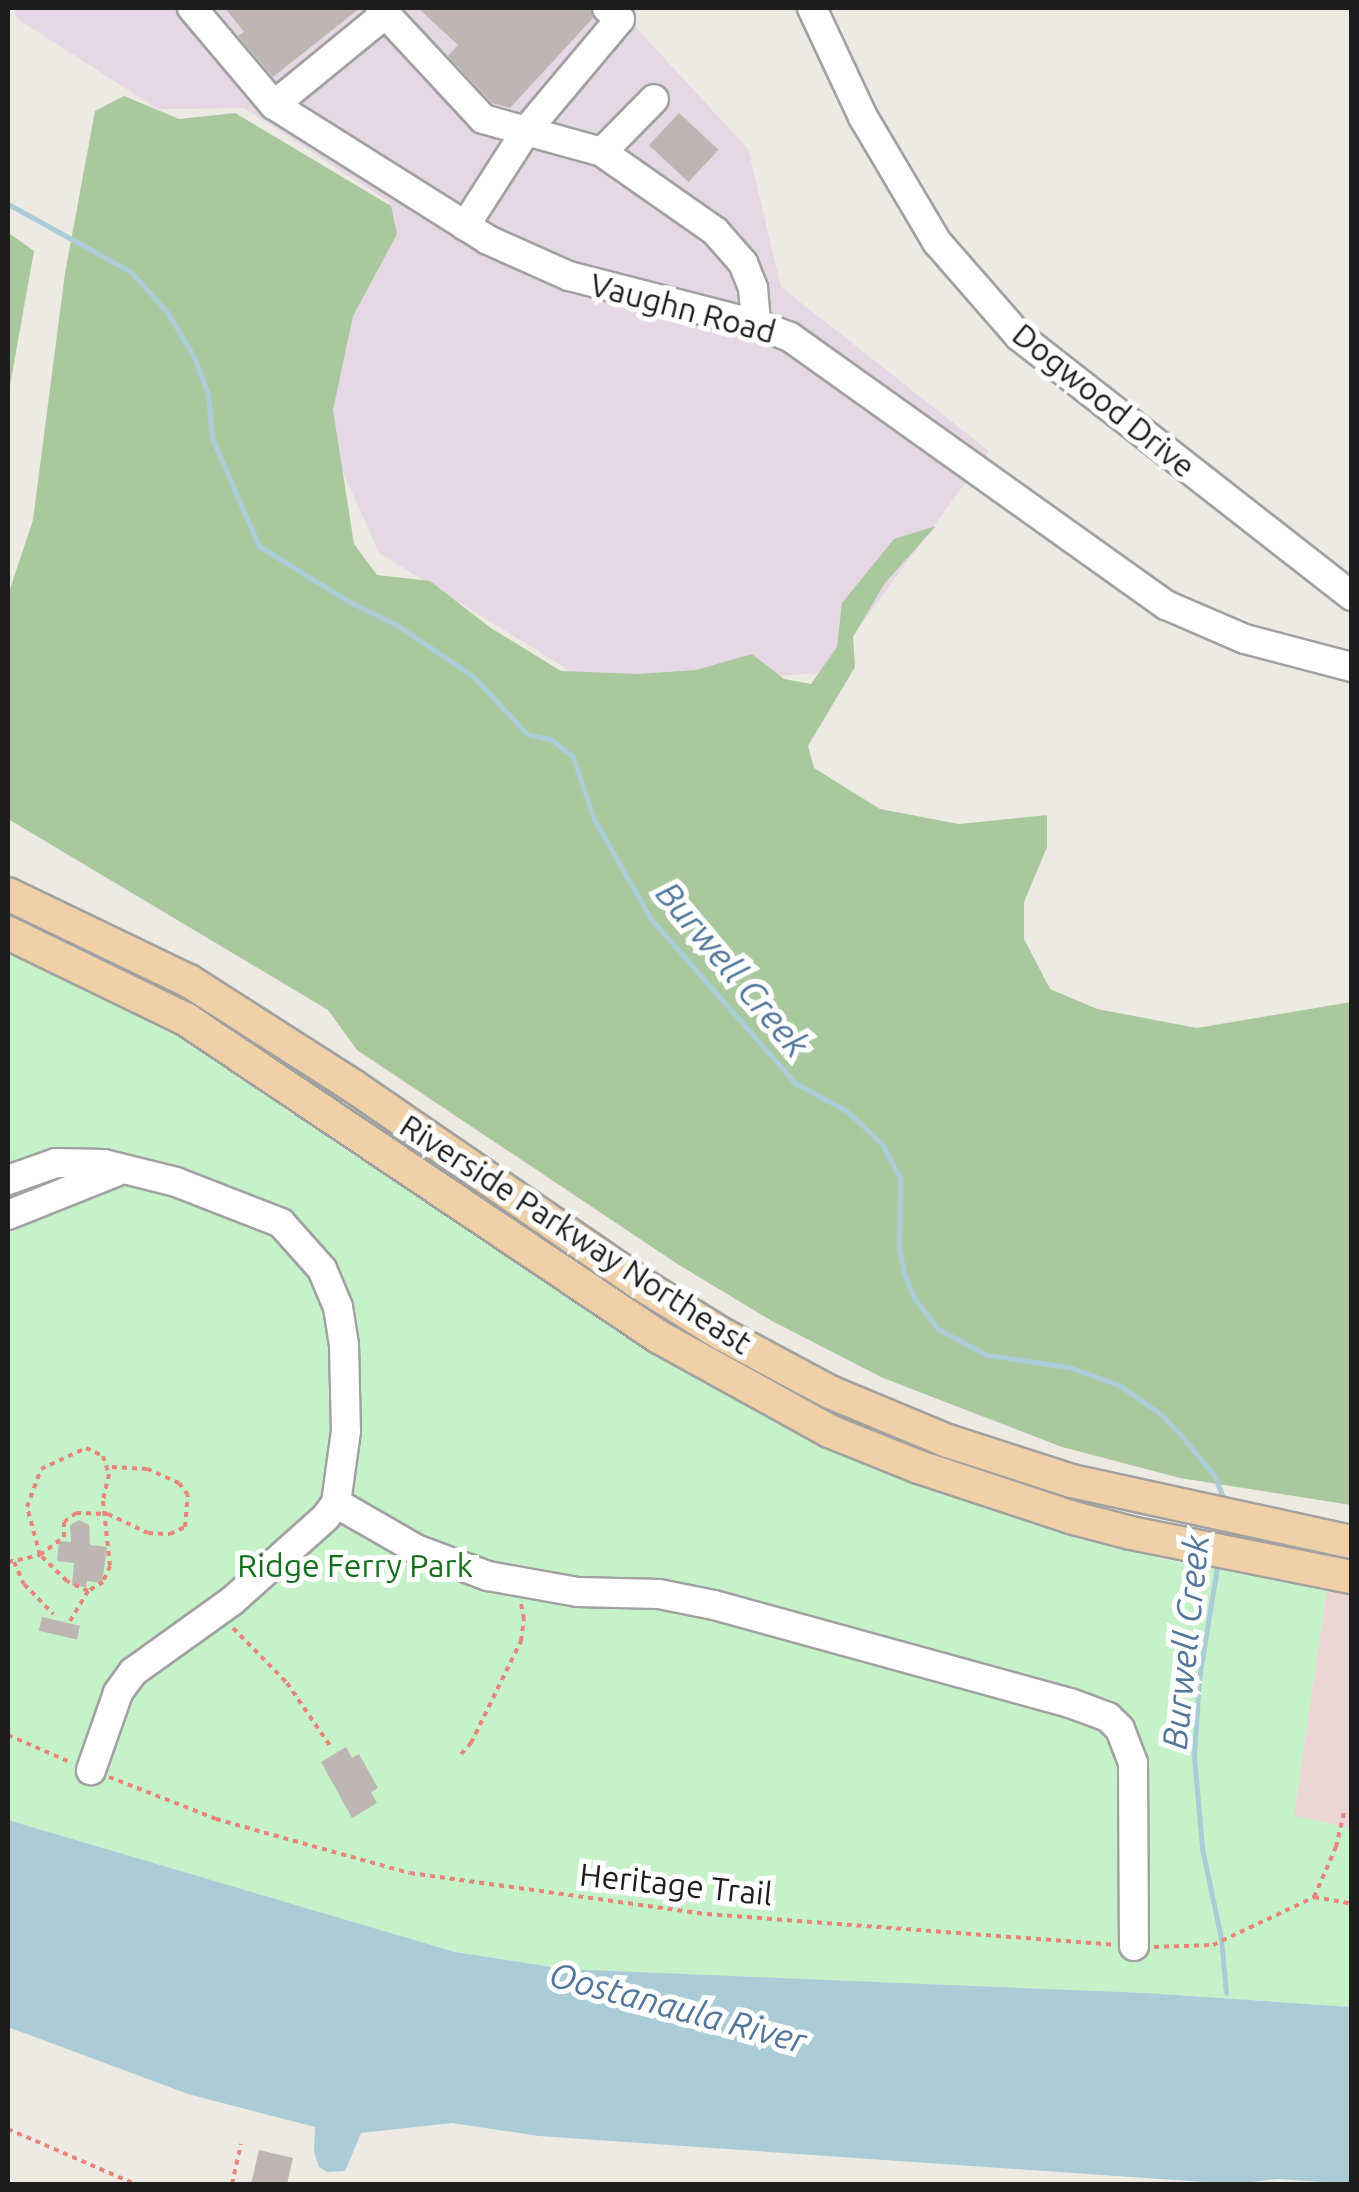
<!DOCTYPE html>
<style>
body{margin:0}
#map{position:relative;width:1359px;height:2192px;overflow:hidden;background:#edeae4;font-family:Ubuntu,sans-serif}
div>[style]{position:absolute}
[style*='--x']{left:calc(var(--x)*1px);top:calc(var(--y)*1px);width:calc(var(--w)*1px);rotate:calc(var(--a)*1deg)}
.commercial>*{inset:0;background:#ecd6d5}
.industrial>*{inset:0;background:#e5d7e3}
.forest>*{inset:0;background:#aac89e}
.park>*{inset:0;background:#c6f2c9}
.water>*{inset:0;background:#aaccd6}
.stream>*{height:5px;margin:-2.5px;padding:0 2.5px;transform-origin:2.5px;border-radius:2.5px;background:#aaccd6}
.building>*{inset:0;background:#bdb6b2;transform-origin:0 0}
.path>*{height:4px;margin-top:-2px;transform-origin:0;background:repeating-linear-gradient(90deg,#e9857a 0 5px,transparent 0 10px)}
.roads{filter:drop-shadow(2px 0 #a1a1a1) drop-shadow(-2px 0 #a1a1a1) drop-shadow(0 2px #a1a1a1) drop-shadow(0 -2px #a1a1a1)}
.minor>*{height:28px;margin:-14px;padding:0 14px;transform-origin:14px;border-radius:14px;background:#fff}
.major>*{height:32px;margin:-16px;padding:0 16px;transform-origin:16px;border-radius:16px;background:#f0d0a6}
span{translate:-50% -50%;white-space:nowrap;text-align:center;line-height:1.15;-webkit-text-stroke:10px #fff;paint-order:stroke}
.street-label{font-size:32px;color:#1d1d1d}
.park-label{font-size:32px;color:#186e1f}
.water-label{font-size:35px;color:#52779a;font-style:italic}
.frame{position:absolute;inset:0;border:10px solid #1d1d1d;pointer-events:none}
</style>
<div id="map">
<div class="commercial">
<div style="clip-path:polygon(1327px 1588px,1351px 1593px,1351px 1828px,1293px 1817px)"></div>
</div>
<div class="industrial">
<div style="clip-path:polygon(15px 8px,618px 8px,748px 149px,781px 287px,989px 451px,825px 673px,595px 686px,379px 553px,319px 418px,389px 202px,244px 108px,158px 109px,16px 18px)"></div>
</div>
<div class="forest">
<div style="clip-path:polygon(124px 96px,179px 119px,235px 113px,391px 206px,397px 234px,353px 316px,333px 410px,354px 544px,377px 575px,430px 581px,491px 628px,561px 671px,638px 674px,696px 670px,752px 654px,784px 679px,811px 684px,837px 647px,842px 603px,894px 539px,936px 526px,885px 583px,853px 637px,855px 667px,808px 746px,814px 768px,880px 809px,959px 824px,1047px 815px,1047px 847px,1024px 902px,1024px 939px,1050px 989px,1097px 1009px,1197px 1028px,1351px 1002px,1351px 1505px,1180px 1478px,1062px 1447px,883px 1378px,772px 1321px,679px 1265px,357px 1050px,328px 1010px,8px 819px,8px 595px,33px 520px,65px 273px,95px 111px)"></div>
<div style="clip-path:polygon(10px 234px,34px 251px,8px 397px,8px 236px)"></div>
</div>
<div class="park">
<div style="clip-path:polygon(8px 946px,204px 1046px,350px 1153px,420px 1192px,620px 1328px,1159px 1550px,1156px 1558px,1327px 1588px,1294px 1816px,1351px 1828px,1351px 2007px,1146px 1993px,565px 1969px,455px 1952px,8px 1820px)"></div>
</div>
<div class="water">
<div style="clip-path:polygon(8px 1820px,455px 1952px,565px 1969px,1146px 1993px,1351px 2007px,1351px 2184px,1278px 2179px,1232px 2184px,539px 2136px,452px 2123px,361px 2133px,345px 2171px,327px 2172px,319px 2167px,314px 2152px,315px 2127px,188px 2094px,8px 2027px)"></div>
</div>
<div class="stream">
<div style="--x:8;--y:204;--w:141;--a:28.9"></div>
<div style="--x:131;--y:272;--w:54;--a:48"></div>
<div style="--x:167;--y:312;--w:52;--a:59"></div>
<div style="--x:194;--y:357;--w:40;--a:69"></div>
<div style="--x:208;--y:394;--w:44;--a:84.8"></div>
<div style="--x:212;--y:438;--w:118;--a:66.5"></div>
<div style="--x:259;--y:546;--w:105;--a:31.7"></div>
<div style="--x:348;--y:601;--w:55;--a:26.1"></div>
<div style="--x:397;--y:625;--w:92;--a:33.9"></div>
<div style="--x:473;--y:676;--w:79;--a:47"></div>
<div style="--x:527;--y:734;--w:26;--a:13"></div>
<div style="--x:552;--y:740;--w:27;--a:39"></div>
<div style="--x:573;--y:757;--w:65;--a:71.3"></div>
<div style="--x:594;--y:819;--w:115;--a:60.3"></div>
<div style="--x:651;--y:919;--w:218;--a:48.7"></div>
<div style="--x:795;--y:1083;--w:59;--a:28.3"></div>
<div style="--x:847;--y:1111;--w:48;--a:43.3"></div>
<div style="--x:882;--y:1144;--w:38;--a:62"></div>
<div style="--x:900;--y:1178;--w:70;--a:90.8"></div>
<div style="--x:899;--y:1248;--w:26;--a:79"></div>
<div style="--x:904;--y:1274;--w:26;--a:67"></div>
<div style="--x:914;--y:1298;--w:39;--a:52"></div>
<div style="--x:938;--y:1329;--w:55;--a:28"></div>
<div style="--x:987;--y:1355;--w:83;--a:8.3"></div>
<div style="--x:1069;--y:1367;--w:53;--a:19.8"></div>
<div style="--x:1119;--y:1385;--w:52;--a:34.9"></div>
<div style="--x:1162;--y:1415;--w:26;--a:47"></div>
<div style="--x:1180;--y:1434;--w:53;--a:50.3"></div>
<div style="--x:1214;--y:1475;--w:27;--a:68"></div>
<div style="--x:1218;--y:1561;--w:119;--a:99.2"></div>
<div style="--x:1199;--y:1678;--w:78;--a:93.7"></div>
<div style="--x:1194;--y:1756;--w:92;--a:85"></div>
<div style="--x:1202;--y:1848;--w:92;--a:78.1"></div>
<div style="--x:1221;--y:1938;--w:55;--a:84.8"></div>
</div>
<div class="building">
<div style="clip-path:polygon(225px 8px,360px 8px,273px 77px,238px 36px,244px 32px)"></div>
<div style="clip-path:polygon(418px 8px,590px 8px,593px 18px,510px 108px,492px 103px,448px 56px,458px 45px)"></div>
<div style="left:679px;top:113px;width:54px;height:44px;rotate:43deg"></div>
<div style="clip-path:polygon(79px 1520px,89px 1525px,90px 1545px,107px 1547px,102px 1583px,87px 1581px,86px 1587px,72px 1585px,74px 1563px,57px 1561px,59px 1541px,71px 1542px,70px 1525px)"></div>
<div style="left:42px;top:1617px;width:39px;height:14px;rotate:13deg"></div>
<div style="clip-path:polygon(346px 1747px,352px 1758px,359px 1754px,378px 1788px,371px 1792px,377px 1803px,352px 1818px,321px 1762px)"></div>
<div style="clip-path:polygon(259px 2150px,293px 2158px,287px 2184px,251px 2184px)"></div>
</div>
<div class="path">
<div style="--x:86;--y:1448;--w:19;--a:25"></div>
<div style="--x:103;--y:1456;--w:19;--a:72"></div>
<div style="--x:109;--y:1474;--w:28;--a:103"></div>
<div style="--x:103;--y:1501;--w:65;--a:83.9"></div>
<div style="--x:110;--y:1566;--w:17;--a:114"></div>
<div style="--x:103;--y:1582;--w:17;--a:149"></div>
<div style="--x:88;--y:1591;--w:23;--a:-155"></div>
<div style="--x:67;--y:1581;--w:37;--a:-136"></div>
<div style="--x:40;--y:1555;--w:50;--a:-105.2"></div>
<div style="--x:27;--y:1507;--w:40;--a:-69.8"></div>
<div style="--x:41;--y:1469;--w:50;--a:-25"></div>
<div style="--x:8;--y:1562;--w:33;--a:-12"></div>
<div style="--x:40;--y:1555;--w:30;--a:-37"></div>
<div style="--x:64;--y:1537;--w:15;--a:-90"></div>
<div style="--x:64;--y:1522;--w:15;--a:-37"></div>
<div style="--x:76;--y:1513;--w:32;--a:2"></div>
<div style="--x:108;--y:1514;--w:44;--a:25.4"></div>
<div style="--x:148;--y:1533;--w:22;--a:3"></div>
<div style="--x:170;--y:1534;--w:17;--a:-25"></div>
<div style="--x:185;--y:1527;--w:32;--a:-85"></div>
<div style="--x:188;--y:1495;--w:15;--a:-127"></div>
<div style="--x:179;--y:1483;--w:35;--a:-156"></div>
<div style="--x:147;--y:1469;--w:36;--a:-177"></div>
<div style="--x:14;--y:1562;--w:24;--a:66"></div>
<div style="--x:24;--y:1584;--w:42;--a:46"></div>
<div style="--x:70;--y:1621;--w:35;--a:-59"></div>
<div style="--x:233;--y:1628;--w:77;--a:45.5"></div>
<div style="--x:287;--y:1683;--w:78;--a:55.5"></div>
<div style="--x:8;--y:1735;--w:70;--a:23.6"></div>
<div style="--x:461;--y:1754;--w:15;--a:-48"></div>
<div style="--x:471;--y:1743;--w:114;--a:-63.9"></div>
<div style="--x:521;--y:1641;--w:22;--a:-82"></div>
<div style="--x:524;--y:1619;--w:16;--a:-101"></div>
<div style="--x:109;--y:1777;--w:115;--a:21.4"></div>
<div style="--x:216;--y:1819;--w:201;--a:15.6"></div>
<div style="--x:410;--y:1873;--w:300;--a:7.9"></div>
<div style="--x:707;--y:1914;--w:409;--a:4.3"></div>
<div style="--x:1314;--y:1897;--w:55;--a:-66.3"></div>
<div style="--x:1336;--y:1847;--w:35;--a:-77"></div>
<div style="--x:1154;--y:1947;--w:59;--a:-1.9"></div>
<div style="--x:1213;--y:1945;--w:112;--a:-25.4"></div>
<div style="--x:1314;--y:1897;--w:39;--a:10"></div>
<div style="--x:8;--y:2129;--w:138;--a:23.4"></div>
<div style="--x:232;--y:2184;--w:41;--a:-77.3"></div>
</div>
<div class="roads">
<div class="minor">
<div style="--x:192;--y:8;--w:127;--a:49.8"></div>
<div style="--x:274;--y:105;--w:253;--a:32.2"></div>
<div style="--x:488;--y:240;--w:89;--a:24"></div>
<div style="--x:569;--y:276;--w:193;--a:14.4"></div>
<div style="--x:756;--y:324;--w:36;--a:21"></div>
<div style="--x:790;--y:337;--w:462;--a:35.5"></div>
<div style="--x:1166;--y:605;--w:86;--a:23.3"></div>
<div style="--x:1245;--y:639;--w:111;--a:14.7"></div>
<div style="--x:380;--y:8;--w:151;--a:47.1"></div>
<div style="--x:483;--y:119;--w:123;--a:15.5"></div>
<div style="--x:602;--y:152;--w:138;--a:35"></div>
<div style="--x:715;--y:231;--w:43;--a:48.8"></div>
<div style="--x:743;--y:263;--w:27;--a:68"></div>
<div style="--x:753;--y:288;--w:36;--a:85"></div>
<div style="--x:812;--y:8;--w:120;--a:64.9"></div>
<div style="--x:863;--y:117;--w:145;--a:59.4"></div>
<div style="--x:937;--y:242;--w:125;--a:48.9"></div>
<div style="--x:1019;--y:336;--w:422;--a:38"></div>
<div style="--x:274;--y:105;--w:144;--a:-39.3"></div>
<div style="--x:602;--y:152;--w:74;--a:-45.5"></div>
<div style="--x:465;--y:226;--w:113;--a:-57.3"></div>
<div style="--x:526;--y:131;--w:146;--a:-50"></div>
<div style="--x:620;--y:19;--w:17;--a:-140"></div>
<div style="--x:8;--y:1180;--w:51;--a:-19.5"></div>
<div style="--x:56;--y:1163;--w:48;--a:1.2"></div>
<div style="--x:104;--y:1164;--w:74;--a:14"></div>
<div style="--x:176;--y:1182;--w:113;--a:21.3"></div>
<div style="--x:281;--y:1223;--w:62;--a:48.3"></div>
<div style="--x:322;--y:1269;--w:41;--a:67.2"></div>
<div style="--x:338;--y:1307;--w:38;--a:81"></div>
<div style="--x:344;--y:1345;--w:86;--a:88.7"></div>
<div style="--x:346;--y:1431;--w:73;--a:97.9"></div>
<div style="--x:336;--y:1503;--w:17;--a:126"></div>
<div style="--x:326;--y:1517;--w:126;--a:138.2"></div>
<div style="--x:232;--y:1601;--w:122;--a:144.4"></div>
<div style="--x:133;--y:1672;--w:26;--a:126"></div>
<div style="--x:118;--y:1693;--w:82;--a:109.3"></div>
<div style="--x:8;--y:1215;--w:118;--a:-21.8"></div>
<div style="--x:336;--y:1503;--w:92;--a:29.9"></div>
<div style="--x:416;--y:1549;--w:77;--a:20.6"></div>
<div style="--x:488;--y:1576;--w:91;--a:10.1"></div>
<div style="--x:578;--y:1592;--w:81;--a:1.4"></div>
<div style="--x:659;--y:1594;--w:56;--a:11.3"></div>
<div style="--x:714;--y:1605;--w:369;--a:15.4"></div>
<div style="--x:1070;--y:1703;--w:40;--a:20.2"></div>
<div style="--x:1108;--y:1717;--w:17;--a:45"></div>
<div style="--x:1120;--y:1729;--w:36;--a:69"></div>
<div style="--x:1133;--y:1763;--w:183;--a:89.7"></div>
</div>
<div class="major">
<div style="--x:8;--y:894;--w:201;--a:25.7"></div>
<div style="--x:189;--y:981;--w:195;--a:32.6"></div>
<div style="--x:353;--y:1086;--w:346;--a:34.5"></div>
<div style="--x:638;--y:1282;--w:97;--a:31.9"></div>
<div style="--x:720;--y:1333;--w:125;--a:28.2"></div>
<div style="--x:830;--y:1392;--w:128;--a:22.6"></div>
<div style="--x:948;--y:1441;--w:130;--a:17.9"></div>
<div style="--x:1072;--y:1481;--w:287;--a:12.3"></div>
<div style="--x:8;--y:933;--w:199;--a:25.9"></div>
<div style="--x:187;--y:1020;--w:569;--a:33.89"></div>
<div style="--x:659;--y:1337;--w:194;--a:28.9"></div>
<div style="--x:829;--y:1431;--w:97;--a:21.8"></div>
<div style="--x:919;--y:1467;--w:159;--a:18.3"></div>
<div style="--x:1070;--y:1517;--w:63;--a:14.7"></div>
<div style="--x:1131;--y:1533;--w:225;--a:11.3"></div>
</div>
</div>
<div class="street-label">
<span style="left:683px;top:308px;rotate:15deg">Vaughn Road</span>
<span style="left:1104px;top:400px;rotate:39deg">Dogwood Drive</span>
<span style="left:576px;top:1234px;rotate:33deg">Riverside Parkway Northeast</span>
<span style="left:676px;top:1884px;rotate:6deg">Heritage Trail</span>
</div>
<div class="park-label">
<span style="left:355px;top:1565px">Ridge Ferry Park</span>
</div>
<div class="water-label">
<span style="left:733px;top:969px;rotate:50deg">Burwell Creek</span>
<span style="left:1185px;top:1642px;rotate:-84deg">Burwell Creek</span>
<span style="left:678px;top:2007px;rotate:15deg">Oostanaula River</span>
</div>
<div class="frame"></div>
</div>
